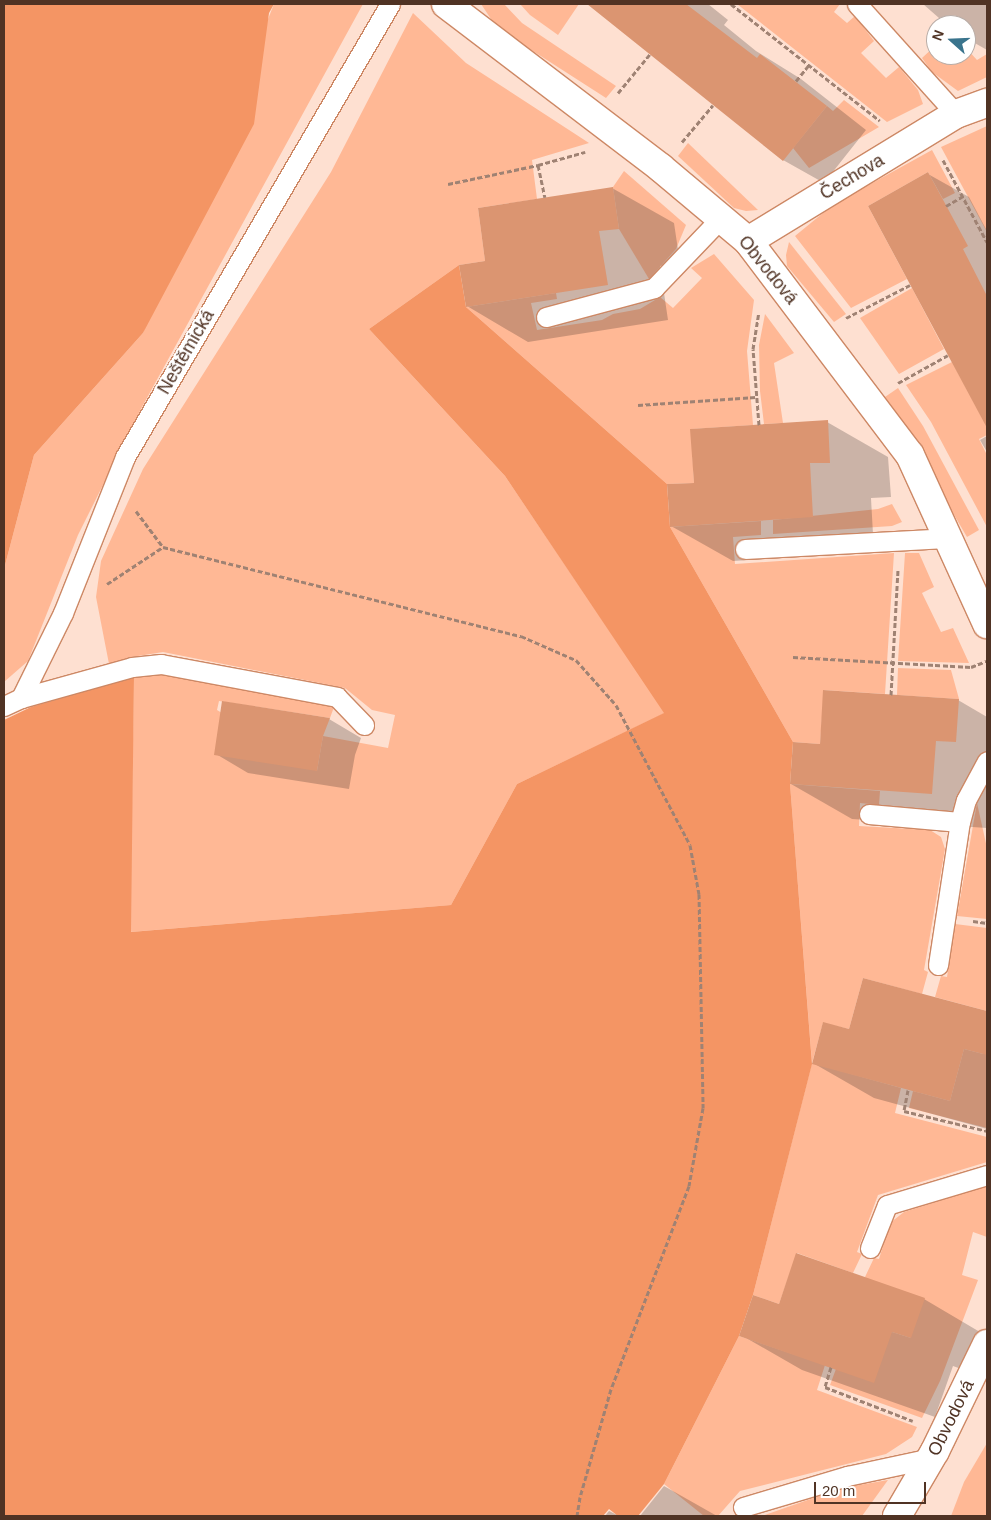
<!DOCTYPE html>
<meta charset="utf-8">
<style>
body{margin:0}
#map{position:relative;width:991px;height:1520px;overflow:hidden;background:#fee0d1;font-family:Helvetica,sans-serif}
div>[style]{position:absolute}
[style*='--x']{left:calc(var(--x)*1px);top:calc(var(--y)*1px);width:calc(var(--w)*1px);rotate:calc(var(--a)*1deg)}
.green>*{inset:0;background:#ffb895}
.forest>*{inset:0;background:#f49564}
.shadow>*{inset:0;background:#0003}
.building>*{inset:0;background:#db9571}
.path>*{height:3px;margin-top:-1.5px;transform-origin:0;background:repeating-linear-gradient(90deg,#9f8273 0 5px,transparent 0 7.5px)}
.roads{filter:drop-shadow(1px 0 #cd8865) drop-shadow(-1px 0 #cd8865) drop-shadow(0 1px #cd8865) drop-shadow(0 -1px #cd8865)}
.service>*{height:19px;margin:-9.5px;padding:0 9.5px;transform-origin:9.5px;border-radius:9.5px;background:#fff}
.minor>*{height:28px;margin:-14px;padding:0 14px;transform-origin:14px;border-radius:14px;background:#fff}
span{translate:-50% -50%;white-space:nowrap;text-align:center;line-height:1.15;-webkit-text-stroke:4px #fff;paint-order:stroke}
.street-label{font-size:18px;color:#503324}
.frame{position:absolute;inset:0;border:5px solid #503324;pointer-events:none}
.north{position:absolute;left:926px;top:15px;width:50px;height:50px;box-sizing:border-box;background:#fff;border:1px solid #b9ada7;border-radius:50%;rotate:290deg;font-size:14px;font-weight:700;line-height:20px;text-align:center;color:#503324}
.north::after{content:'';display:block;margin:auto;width:18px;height:22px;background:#3a748d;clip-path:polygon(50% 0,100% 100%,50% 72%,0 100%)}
.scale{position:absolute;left:814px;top:1482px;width:112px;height:22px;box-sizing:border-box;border:2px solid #503324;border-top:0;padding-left:6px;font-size:15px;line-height:18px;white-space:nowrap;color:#503324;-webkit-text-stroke:4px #fff;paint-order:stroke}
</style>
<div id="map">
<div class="green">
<div style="clip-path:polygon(274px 4px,363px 4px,142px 407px,78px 535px,28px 661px,4px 682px,4px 569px,34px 455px,143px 333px)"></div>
<div style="clip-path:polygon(481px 4px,504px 4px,522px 23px,616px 86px,606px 98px,497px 28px)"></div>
<div style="clip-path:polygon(520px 4px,579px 4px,558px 35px,530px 15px)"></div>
<div style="clip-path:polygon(737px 4px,840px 4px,834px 12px,847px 23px,855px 16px,874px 41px,861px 53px,886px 78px,899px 67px,918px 90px,923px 104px,887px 122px)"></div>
<div style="clip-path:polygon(413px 13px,466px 63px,589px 143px,532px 160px,537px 199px,478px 208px,485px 261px,459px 265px,369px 329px,505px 476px,665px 713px,517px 784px,451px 905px,130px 932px,134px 677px,162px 674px,334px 707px,330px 718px,219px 701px,217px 710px,317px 771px,323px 736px,388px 748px,395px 715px,372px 710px,345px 688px,163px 652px,132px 657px,109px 664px,96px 597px,101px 561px,143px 469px,331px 172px)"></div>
<div style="clip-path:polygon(936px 45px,936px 55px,966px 55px,966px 48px,977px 60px,987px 54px,987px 77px,958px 91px,932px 72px,922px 58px)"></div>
<div style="clip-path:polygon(844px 100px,879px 127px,809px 168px,793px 148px,827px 106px,833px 111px)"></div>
<div style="clip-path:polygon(987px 126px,987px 232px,941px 147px)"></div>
<div style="clip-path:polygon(688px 143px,758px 210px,746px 211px,734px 208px,678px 156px)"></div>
<div style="clip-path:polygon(932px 150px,955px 193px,943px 199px,928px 172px,868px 206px,907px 279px,851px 308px,795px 236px,823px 213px,856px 192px)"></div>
<div style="clip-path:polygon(624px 171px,686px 225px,676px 249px,649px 279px,619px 229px,613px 187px)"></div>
<div style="clip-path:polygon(789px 242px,846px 314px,834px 322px,787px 266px,786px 255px)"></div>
<div style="clip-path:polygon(714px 254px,754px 300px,747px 351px,753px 425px,691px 429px,694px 483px,667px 484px,466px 307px,556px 293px,557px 299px,531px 303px,537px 330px,602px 320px,613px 314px,640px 309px,660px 297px,673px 308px,702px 278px,691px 268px)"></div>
<div style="clip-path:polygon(912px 288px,944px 349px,899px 374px,860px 318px)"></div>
<div style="clip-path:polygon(765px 314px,794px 353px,774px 363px,783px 423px,764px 424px,760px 391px,759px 345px)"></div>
<div style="clip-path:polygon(952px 362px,987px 427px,987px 435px,979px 439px,987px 455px,987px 527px,931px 422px,906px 385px)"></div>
<div style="clip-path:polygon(898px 388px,923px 426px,979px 530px,967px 537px,885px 397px)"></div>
<div style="clip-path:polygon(892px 504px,902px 522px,892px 526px,773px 534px,773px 520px,878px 509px)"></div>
<div style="clip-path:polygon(761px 521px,761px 535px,733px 537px,735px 564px,894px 553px,885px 694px,824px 690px,820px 744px,793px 742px,670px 527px)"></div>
<div style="clip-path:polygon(905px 553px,919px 553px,934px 587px,922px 593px,941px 632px,953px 628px,969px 663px,898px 661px)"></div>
<div style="clip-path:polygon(898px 668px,951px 670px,959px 699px,897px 695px)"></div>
<div style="clip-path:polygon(790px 784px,880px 791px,879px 805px,860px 803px,859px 826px,930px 830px,941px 837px,945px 849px,924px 970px,928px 972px,922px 994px,863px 978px,849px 1029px,823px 1023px,812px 1063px,901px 1088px,895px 1113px,987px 1137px,987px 1162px,878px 1195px,857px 1252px,862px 1254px,853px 1273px,797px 1253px,779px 1304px,753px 1295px,812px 1063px)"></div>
<div style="clip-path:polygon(977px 803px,987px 848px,987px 919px,957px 916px)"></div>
<div style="clip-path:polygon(955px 924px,987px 928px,987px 1011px,935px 997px,941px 976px,947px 977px)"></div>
<div style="clip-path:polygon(987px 1041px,987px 1128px,909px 1108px,913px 1091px,950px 1101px,964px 1049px,983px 1054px)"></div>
<div style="clip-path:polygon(987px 1186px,987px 1237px,973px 1232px,962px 1275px,978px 1280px,940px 1381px,922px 1418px,830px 1385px,836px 1369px,892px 1332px,911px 1338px,865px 1277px,874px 1258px,879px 1259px,890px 1223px,904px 1212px)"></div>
<div style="clip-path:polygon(739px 1336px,825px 1365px,817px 1390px,917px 1427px,912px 1437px,886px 1454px,740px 1491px,718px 1516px,704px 1516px,664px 1484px)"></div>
<div style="clip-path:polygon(987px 1443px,987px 1516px,951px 1516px,964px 1482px)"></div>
<div style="clip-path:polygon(888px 1480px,862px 1516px,762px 1516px,842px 1488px)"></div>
</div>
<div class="forest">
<div style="clip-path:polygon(4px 4px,274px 4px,269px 13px,254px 124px,143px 333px,34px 455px,4px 569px)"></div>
<div style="clip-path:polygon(459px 265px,466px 307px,667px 484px,670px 527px,793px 742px,790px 784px,812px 1064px,753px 1295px,739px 1336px,664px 1484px,638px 1516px,618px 1516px,609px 1509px,603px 1516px,4px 1516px,4px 720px,31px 707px,134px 677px,131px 932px,451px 905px,517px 784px,664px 713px,505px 476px,369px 329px)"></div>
</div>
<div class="shadow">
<div style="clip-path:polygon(589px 4px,708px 4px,728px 20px,724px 25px,756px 51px,801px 79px,866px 130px,824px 183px,783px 160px)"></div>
<div style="clip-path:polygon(923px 4px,987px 4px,987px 50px,966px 38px,966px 25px,947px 25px)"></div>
<div style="clip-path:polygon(928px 174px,969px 197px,987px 231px,987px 425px,869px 207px)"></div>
<div style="clip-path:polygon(612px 188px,674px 223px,680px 263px,660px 266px,668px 320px,528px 342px,467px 306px,487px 262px)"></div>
<div style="clip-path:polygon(827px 422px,888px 457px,891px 497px,871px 498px,874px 552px,733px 561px,671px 526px)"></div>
<div style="clip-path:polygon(987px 436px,987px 452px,980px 440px)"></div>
<div style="clip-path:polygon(958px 700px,987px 717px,987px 828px,852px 819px,791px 784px,821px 745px)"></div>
<div style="clip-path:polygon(329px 719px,361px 738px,355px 755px,349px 789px,248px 773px,216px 754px)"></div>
<div style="clip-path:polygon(864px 979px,987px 1013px,987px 1129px,874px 1098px,813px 1063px,850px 1031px)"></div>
<div style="clip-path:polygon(924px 1299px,985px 1335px,972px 1373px,953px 1366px,935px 1417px,802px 1370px,741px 1335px)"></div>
<div style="clip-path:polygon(664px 1486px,717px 1516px,640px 1516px)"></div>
<div style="clip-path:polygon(609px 1511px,619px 1516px,605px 1516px)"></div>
</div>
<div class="building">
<div style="clip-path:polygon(587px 4px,686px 4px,757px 58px,760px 54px,827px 106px,783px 161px)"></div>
<div style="clip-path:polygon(928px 172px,968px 246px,963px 249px,987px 296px,987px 428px,868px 206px)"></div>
<div style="clip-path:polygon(613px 187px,619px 229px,599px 231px,608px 285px,466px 307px,459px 265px,485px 261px,478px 208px)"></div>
<div style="clip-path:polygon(828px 420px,830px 463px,810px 463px,813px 517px,670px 527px,667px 484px,694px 483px,690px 429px)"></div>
<div style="clip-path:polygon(823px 690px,959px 699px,956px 742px,936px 741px,932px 794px,790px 784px,793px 742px,820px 744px)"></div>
<div style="clip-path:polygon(222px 701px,330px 718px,323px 736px,317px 771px,214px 755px)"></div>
<div style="clip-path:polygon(863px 978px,987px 1011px,987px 1055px,964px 1049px,950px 1101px,812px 1064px,823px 1022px,849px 1029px)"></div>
<div style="clip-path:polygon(796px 1253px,925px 1298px,911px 1338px,892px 1332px,874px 1383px,739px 1336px,753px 1295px,779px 1304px)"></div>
</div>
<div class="path">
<div style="--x:731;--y:4;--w:189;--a:38.1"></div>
<div style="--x:796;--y:81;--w:21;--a:-51"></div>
<div style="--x:618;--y:93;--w:50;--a:-50.6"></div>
<div style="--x:682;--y:142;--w:48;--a:-50"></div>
<div style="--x:943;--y:160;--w:93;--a:61.8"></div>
<div style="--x:538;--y:165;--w:33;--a:78"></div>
<div style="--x:448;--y:184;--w:92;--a:-11.9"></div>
<div style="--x:538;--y:165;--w:49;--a:-15.5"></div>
<div style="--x:946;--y:206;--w:20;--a:-30"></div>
<div style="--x:846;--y:318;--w:72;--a:-27.3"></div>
<div style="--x:898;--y:383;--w:57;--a:-29.2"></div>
<div style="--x:638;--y:405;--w:118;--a:-3.9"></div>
<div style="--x:759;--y:425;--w:76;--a:-94.5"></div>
<div style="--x:753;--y:349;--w:37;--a:-81"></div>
<div style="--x:136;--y:511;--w:45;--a:53.1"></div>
<div style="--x:163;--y:547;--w:369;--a:14"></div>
<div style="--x:521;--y:636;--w:60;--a:23.6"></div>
<div style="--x:576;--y:660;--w:60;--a:48.4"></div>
<div style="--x:616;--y:705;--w:158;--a:62.1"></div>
<div style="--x:690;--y:845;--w:50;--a:79.6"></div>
<div style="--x:699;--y:894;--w:214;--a:88.9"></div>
<div style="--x:703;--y:1108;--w:79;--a:100.2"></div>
<div style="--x:689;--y:1186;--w:217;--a:111"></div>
<div style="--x:611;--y:1389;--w:112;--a:106"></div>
<div style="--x:580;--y:1497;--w:19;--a:99"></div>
<div style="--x:107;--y:584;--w:67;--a:-33.5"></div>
<div style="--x:793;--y:657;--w:178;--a:3.2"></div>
<div style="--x:971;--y:667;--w:17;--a:-21"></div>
<div style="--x:891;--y:695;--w:126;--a:-86.8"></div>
<div style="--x:973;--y:921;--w:14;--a:8"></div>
<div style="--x:908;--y:1090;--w:21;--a:101"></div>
<div style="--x:904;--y:1111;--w:85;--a:13.5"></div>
<div style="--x:831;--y:1367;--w:21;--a:107"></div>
<div style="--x:825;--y:1387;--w:94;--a:21.1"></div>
</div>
<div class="roads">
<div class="service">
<div style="--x:857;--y:4;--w:148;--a:48"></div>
<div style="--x:546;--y:317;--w:112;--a:-15"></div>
<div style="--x:654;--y:288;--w:97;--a:-46.3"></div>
<div style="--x:745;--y:549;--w:201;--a:-3.1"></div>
<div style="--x:21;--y:698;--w:115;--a:-15.6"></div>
<div style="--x:132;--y:667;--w:29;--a:-6"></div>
<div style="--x:161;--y:664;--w:179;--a:10.6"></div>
<div style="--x:337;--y:697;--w:39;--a:46"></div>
<div style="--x:4;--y:706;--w:19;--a:-25"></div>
<div style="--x:21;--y:698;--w:95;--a:-63.7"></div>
<div style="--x:63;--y:613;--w:168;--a:-68.3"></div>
<div style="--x:125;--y:457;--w:525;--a:-59.67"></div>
<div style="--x:869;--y:814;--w:91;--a:5"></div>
<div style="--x:938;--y:965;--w:145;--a:-81.3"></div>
<div style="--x:960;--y:822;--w:23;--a:-75"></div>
<div style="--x:966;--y:800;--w:44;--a:-61.7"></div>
<div style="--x:870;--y:1248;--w:46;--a:-68.4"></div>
<div style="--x:887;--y:1205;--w:104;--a:-16.7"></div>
<div style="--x:743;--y:1507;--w:109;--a:-16.6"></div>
<div style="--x:847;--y:1476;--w:87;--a:-12"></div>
</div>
<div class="minor">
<div style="--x:446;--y:4;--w:270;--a:37.3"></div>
<div style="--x:661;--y:168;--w:114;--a:40"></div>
<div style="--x:748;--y:241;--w:268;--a:52.9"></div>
<div style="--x:910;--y:455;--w:186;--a:65.5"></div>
<div style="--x:748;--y:241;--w:244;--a:-31.4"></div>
<div style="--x:956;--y:114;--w:33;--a:-20"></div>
<div style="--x:897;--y:1516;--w:75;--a:-59.7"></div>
<div style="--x:935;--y:1451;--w:119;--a:-64.1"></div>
</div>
</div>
<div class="street-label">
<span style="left:852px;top:177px;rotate:-31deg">Čechova</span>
<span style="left:768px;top:270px;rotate:51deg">Obvodová</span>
<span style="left:186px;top:352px;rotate:-60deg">Neštěmická</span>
<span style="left:951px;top:1418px;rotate:-64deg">Obvodová</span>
</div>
<div class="frame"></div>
<div class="north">N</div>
<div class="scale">20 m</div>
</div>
